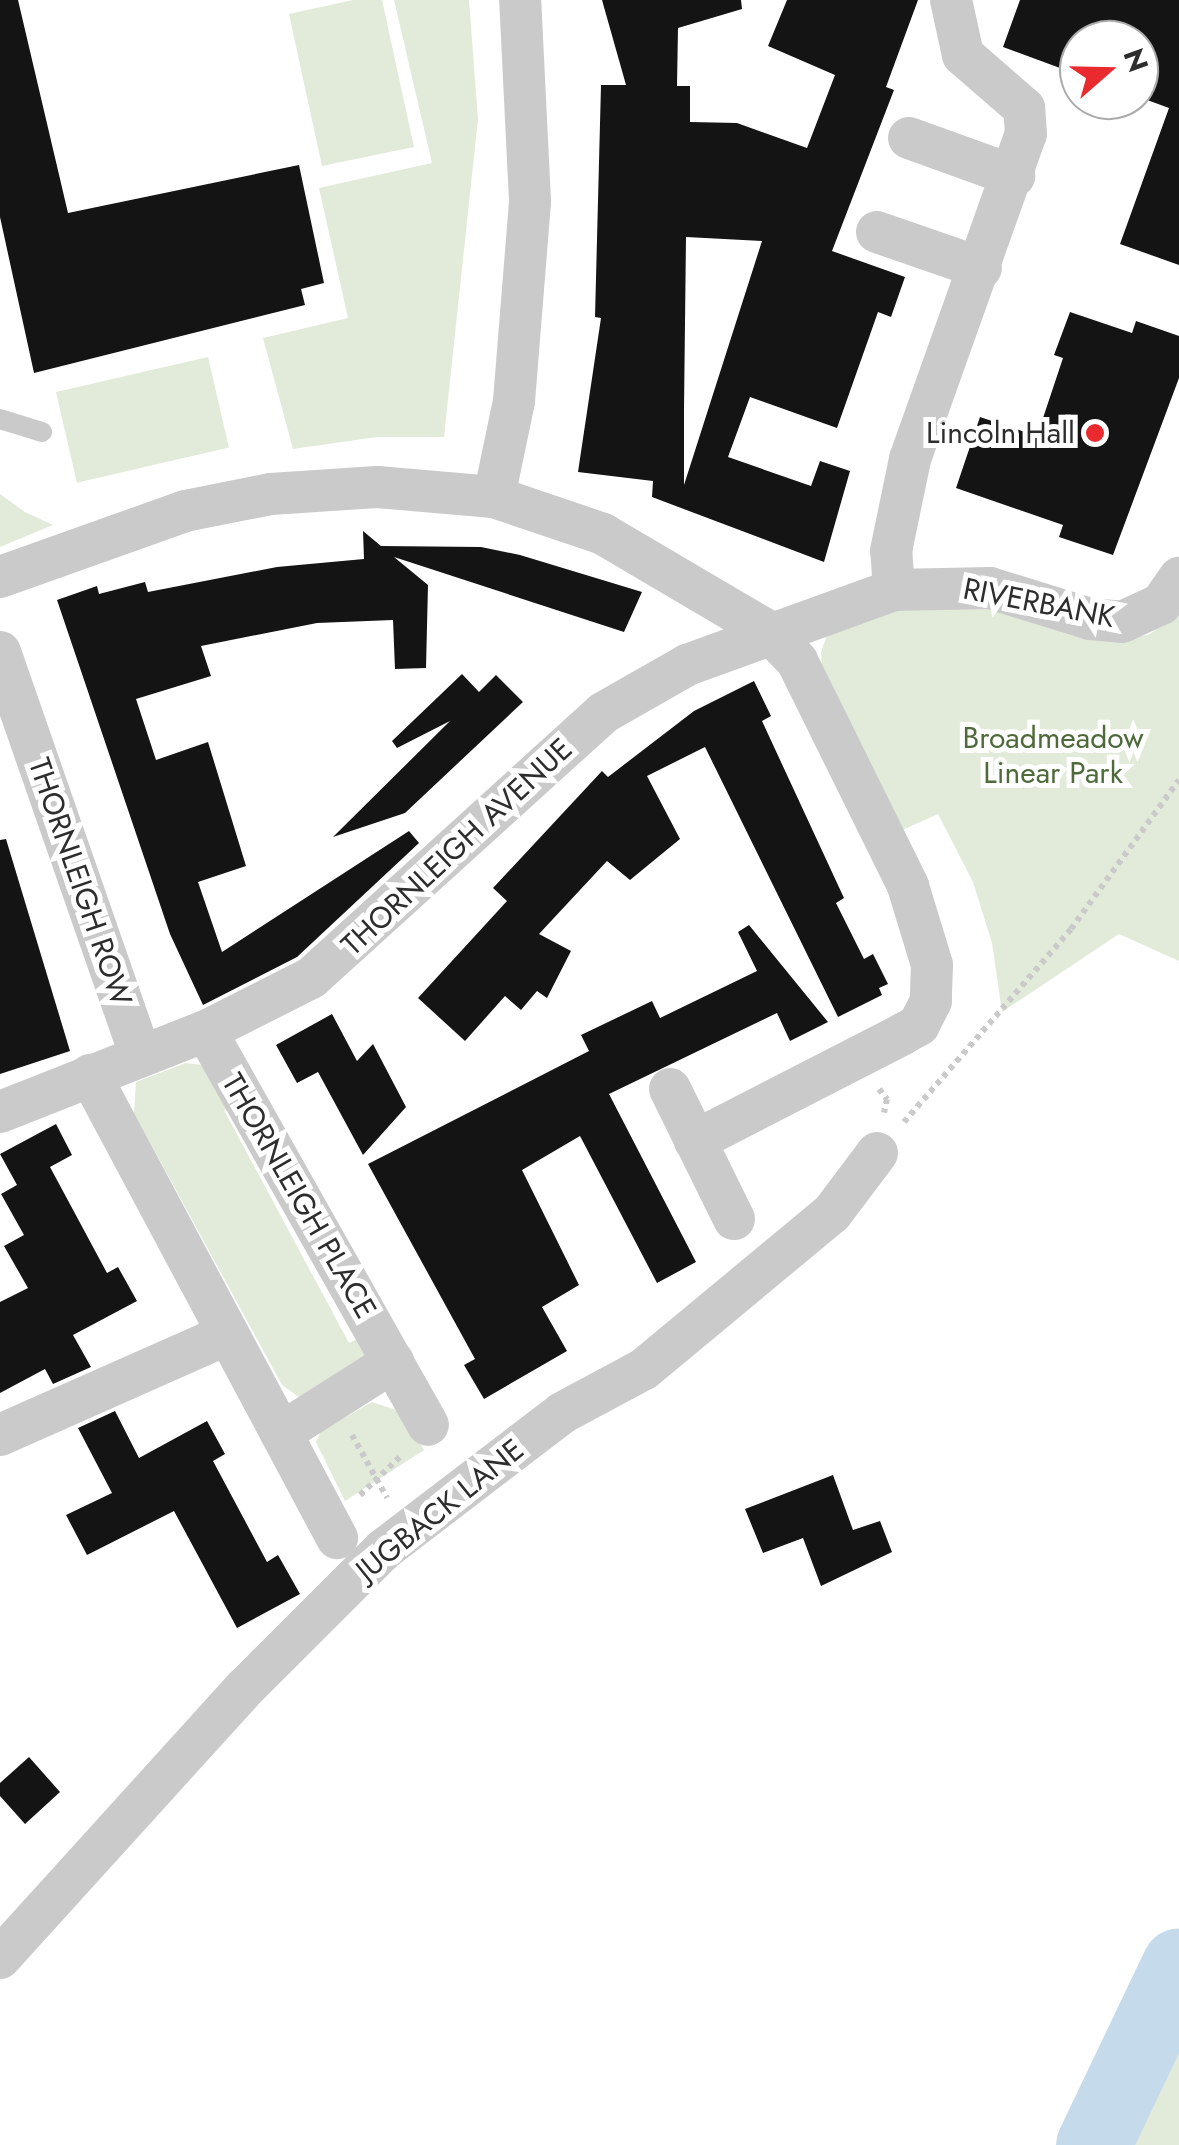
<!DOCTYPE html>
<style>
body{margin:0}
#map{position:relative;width:1179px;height:2145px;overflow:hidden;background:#fff;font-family:Jost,sans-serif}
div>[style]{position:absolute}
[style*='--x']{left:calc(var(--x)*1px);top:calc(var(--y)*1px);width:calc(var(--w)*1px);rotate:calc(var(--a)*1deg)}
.green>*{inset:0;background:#e2ebda;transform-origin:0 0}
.river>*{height:75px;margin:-37.5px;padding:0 37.5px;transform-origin:37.5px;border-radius:37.5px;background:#c5dbec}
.building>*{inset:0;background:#141414}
.path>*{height:6px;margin-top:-3px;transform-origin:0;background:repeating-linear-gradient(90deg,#cacaca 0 5px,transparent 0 10px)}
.lane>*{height:20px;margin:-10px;padding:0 10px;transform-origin:10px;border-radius:10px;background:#cacaca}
.street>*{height:42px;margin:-21px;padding:0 21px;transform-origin:21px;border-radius:21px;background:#cacaca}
.dots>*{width:28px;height:28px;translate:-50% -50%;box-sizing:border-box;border:5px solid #fff;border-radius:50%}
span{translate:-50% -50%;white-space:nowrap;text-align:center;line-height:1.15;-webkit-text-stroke:10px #fff;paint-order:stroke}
.poi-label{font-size:30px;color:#2d2d2d}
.right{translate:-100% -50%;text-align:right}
.street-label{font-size:30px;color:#2d2d2d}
.park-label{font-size:30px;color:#4e693a}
.north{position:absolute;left:1059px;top:20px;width:100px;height:100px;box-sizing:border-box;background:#fff;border:2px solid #ababab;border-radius:50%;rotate:70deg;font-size:28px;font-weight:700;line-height:40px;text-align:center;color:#2d2d2d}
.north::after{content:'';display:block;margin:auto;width:35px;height:45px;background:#e92a2f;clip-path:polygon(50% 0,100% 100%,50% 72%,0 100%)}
</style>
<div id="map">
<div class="green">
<div style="clip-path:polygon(353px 0,382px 0,414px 147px,322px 166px,289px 14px)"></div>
<div style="clip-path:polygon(394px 0,469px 0,478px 119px,444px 437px,377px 437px,293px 449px,263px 338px,348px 318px,319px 188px,432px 163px)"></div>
<div style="left:208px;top:357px;width:93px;height:156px;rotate:77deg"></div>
<div style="clip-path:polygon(0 494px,25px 512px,53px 525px,0 547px)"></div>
<div style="clip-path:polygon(996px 604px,1111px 640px,1148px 635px,1179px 614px,1179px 961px,1119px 934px,1002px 1012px,992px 943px,973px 882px,938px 814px,900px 831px,822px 667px,821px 652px,827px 635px,886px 611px)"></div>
<div style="clip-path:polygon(186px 1063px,202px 1065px,232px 1105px,224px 1110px,349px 1343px,359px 1338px,365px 1355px,299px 1397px,282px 1385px,134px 1113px,136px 1082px)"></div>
<div style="clip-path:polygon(372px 1402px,402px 1412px,424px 1450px,345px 1501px,316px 1442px,321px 1431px)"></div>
<div style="clip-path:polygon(1179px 2018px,1179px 2145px,1121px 2145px)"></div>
</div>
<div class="river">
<div style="--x:1093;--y:2145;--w:199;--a:-64.5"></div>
</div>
<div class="building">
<div style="clip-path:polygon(0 0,18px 0,68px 213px,299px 165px,324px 283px,301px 289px,305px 305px,34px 373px,0 217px)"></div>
<div style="clip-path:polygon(evenodd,602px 0,741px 0,742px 9px,678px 28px,677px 86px,690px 86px,690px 122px,737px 123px,807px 148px,835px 75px,768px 46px,787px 0,918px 0,886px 87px,894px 90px,832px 251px,905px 277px,891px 317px,878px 312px,837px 428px,750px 397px,728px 457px,811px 486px,820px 461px,850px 471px,824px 562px,652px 497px,653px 481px,578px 472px,601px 318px,595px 317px,601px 85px,626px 85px,602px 0,686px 237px,762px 241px,684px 485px,684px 410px,686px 237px)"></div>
<div style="clip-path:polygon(1020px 0,1179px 0,1179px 265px,1120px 244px,1169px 108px,1139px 97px,1139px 40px,1079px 40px,1079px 75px,1003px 47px)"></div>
<div style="clip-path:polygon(1070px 312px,1132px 333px,1136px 321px,1179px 336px,1179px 378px,1113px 555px,1059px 537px,1063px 525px,956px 488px,980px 417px,1037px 436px,1063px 358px,1054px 355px)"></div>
<div style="clip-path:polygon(363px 531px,381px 546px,481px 547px,520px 555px,642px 592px,624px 632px,394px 557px,428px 585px,426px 668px,395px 669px,393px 620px,317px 623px,201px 646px,211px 676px,136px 699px,156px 760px,208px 742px,246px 866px,198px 882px,222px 952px,409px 831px,419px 843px,297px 957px,203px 1005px,170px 934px,57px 600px,97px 586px,99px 594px,145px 582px,148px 592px,277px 567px,364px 559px)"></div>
<div style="clip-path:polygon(462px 674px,479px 692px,496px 675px,523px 702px,405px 813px,333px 837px,450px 721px,397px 748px,392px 741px)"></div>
<div style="clip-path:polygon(754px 681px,771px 716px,762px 721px,844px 898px,836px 903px,864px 959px,873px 954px,888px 984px,879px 988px,882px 995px,838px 1017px,705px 747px,647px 776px,680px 839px,630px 880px,607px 861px,539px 934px,571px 951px,547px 998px,537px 991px,521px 1010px,505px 996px,465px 1041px,418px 998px,507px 901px,493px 888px,602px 771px,608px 777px,694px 711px)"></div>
<div style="clip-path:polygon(6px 839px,70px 1051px,0 1074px,0 840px)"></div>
<div style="clip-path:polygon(749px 925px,828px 1022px,790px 1041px,777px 1013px,609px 1094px,696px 1262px,657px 1283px,580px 1136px,522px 1170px,579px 1285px,542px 1307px,567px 1351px,484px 1399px,464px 1365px,475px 1359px,368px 1164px,589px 1051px,581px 1035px,652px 1001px,660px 1018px,757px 971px,738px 932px)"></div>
<div style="clip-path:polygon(332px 1014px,357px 1061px,373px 1044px,406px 1107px,363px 1155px,318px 1072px,297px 1083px,276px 1045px)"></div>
<div style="clip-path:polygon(56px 1124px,72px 1155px,50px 1167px,107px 1273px,118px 1267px,137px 1301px,73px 1335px,91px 1367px,53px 1384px,45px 1369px,0 1393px,0 1302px,28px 1288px,4px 1246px,24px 1235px,1px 1194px,17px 1185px,0 1154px)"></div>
<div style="clip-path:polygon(115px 1411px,139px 1458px,207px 1421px,225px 1454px,213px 1461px,267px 1562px,278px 1555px,300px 1594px,237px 1628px,174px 1511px,87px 1555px,66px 1515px,112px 1493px,78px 1428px)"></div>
<div style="clip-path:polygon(833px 1475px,853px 1530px,880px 1521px,892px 1552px,821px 1586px,803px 1538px,763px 1553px,745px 1509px)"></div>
<div style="clip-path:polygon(29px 1757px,60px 1792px,25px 1824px,0 1796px,0 1783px)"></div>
</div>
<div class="path">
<div style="--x:879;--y:1089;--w:13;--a:51"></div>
<div style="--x:887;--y:1099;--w:14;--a:102"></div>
<div style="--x:904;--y:1122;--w:255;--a:-49.1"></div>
<div style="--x:1071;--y:929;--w:184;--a:-54.1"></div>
<div style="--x:352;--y:1435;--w:72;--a:60.9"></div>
<div style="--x:360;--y:1495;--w:57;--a:-43.6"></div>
</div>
<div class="lane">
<div style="--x:0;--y:419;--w:44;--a:17.2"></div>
</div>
<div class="street">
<div style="--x:909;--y:138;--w:112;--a:19.9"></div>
<div style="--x:877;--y:232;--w:110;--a:19.1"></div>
<div style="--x:494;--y:497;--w:98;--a:-78.2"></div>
<div style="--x:514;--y:401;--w:201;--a:-85.4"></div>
<div style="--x:530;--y:201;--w:201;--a:-92.8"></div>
<div style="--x:0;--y:577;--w:196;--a:-19.6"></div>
<div style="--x:185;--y:511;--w:88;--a:-11.2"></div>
<div style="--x:271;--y:494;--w:106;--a:-3.8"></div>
<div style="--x:377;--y:487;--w:117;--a:4.9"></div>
<div style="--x:494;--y:497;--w:115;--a:18.7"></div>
<div style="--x:603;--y:534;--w:191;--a:30.5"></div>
<div style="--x:768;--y:631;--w:42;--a:46"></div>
<div style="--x:797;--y:661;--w:251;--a:63.7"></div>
<div style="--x:908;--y:886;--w:83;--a:73.1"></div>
<div style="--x:932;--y:965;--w:36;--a:92"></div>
<div style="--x:931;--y:1001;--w:27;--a:117"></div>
<div style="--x:919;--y:1025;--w:18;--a:151"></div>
<div style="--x:903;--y:1034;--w:234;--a:152.8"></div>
<div style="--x:894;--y:590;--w:39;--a:-94"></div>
<div style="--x:891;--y:551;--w:94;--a:-78.3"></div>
<div style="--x:910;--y:459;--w:345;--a:-70.4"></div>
<div style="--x:1026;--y:134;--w:26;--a:-94"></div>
<div style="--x:1024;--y:108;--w:81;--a:-139"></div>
<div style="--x:963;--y:55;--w:56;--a:-102.3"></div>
<div style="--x:0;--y:652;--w:427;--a:70.8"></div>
<div style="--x:206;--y:1031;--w:452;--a:60.6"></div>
<div style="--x:90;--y:1075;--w:525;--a:61.92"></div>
<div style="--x:670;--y:1089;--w:145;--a:63.8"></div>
<div style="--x:0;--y:1112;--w:221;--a:-21.5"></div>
<div style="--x:206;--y:1031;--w:118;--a:-26.8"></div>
<div style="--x:311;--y:978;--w:394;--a:-42.2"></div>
<div style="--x:603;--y:713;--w:97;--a:-29.7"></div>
<div style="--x:687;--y:665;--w:220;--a:-19.9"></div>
<div style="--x:894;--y:590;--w:96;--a:-1.2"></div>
<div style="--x:990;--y:588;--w:105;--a:17.2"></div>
<div style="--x:1090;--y:619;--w:32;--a:5"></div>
<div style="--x:1122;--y:622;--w:43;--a:-24.8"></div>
<div style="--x:1161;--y:604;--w:32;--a:-55"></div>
<div style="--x:281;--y:1433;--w:133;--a:-32.4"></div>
<div style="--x:0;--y:1435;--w:249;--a:-23.9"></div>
<div style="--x:0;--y:1958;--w:366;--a:-47.8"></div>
<div style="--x:246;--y:1687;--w:194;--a:-45"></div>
<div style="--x:383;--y:1550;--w:225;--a:-37.4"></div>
<div style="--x:562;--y:1413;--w:93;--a:-28.2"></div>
<div style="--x:644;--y:1369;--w:244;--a:-39.7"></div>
<div style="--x:832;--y:1213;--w:75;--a:-53.1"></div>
</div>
<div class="dots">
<div style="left:1095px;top:433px;background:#e92a2f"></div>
</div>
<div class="poi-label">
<span class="right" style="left:1075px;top:433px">Lincoln Hall</span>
</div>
<div class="street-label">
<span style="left:1039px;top:603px;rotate:11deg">RIVERBANK</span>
<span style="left:457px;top:847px;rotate:-43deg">THORNLEIGH AVENUE</span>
<span style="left:80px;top:882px;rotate:71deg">THORNLEIGH ROW</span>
<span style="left:299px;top:1196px;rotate:60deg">THORNLEIGH PLACE</span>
<span style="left:440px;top:1510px;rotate:-39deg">JUGBACK LANE</span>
</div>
<div class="park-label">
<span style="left:1053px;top:755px">Broadmeadow<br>Linear Park</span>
</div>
<div class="north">N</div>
</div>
